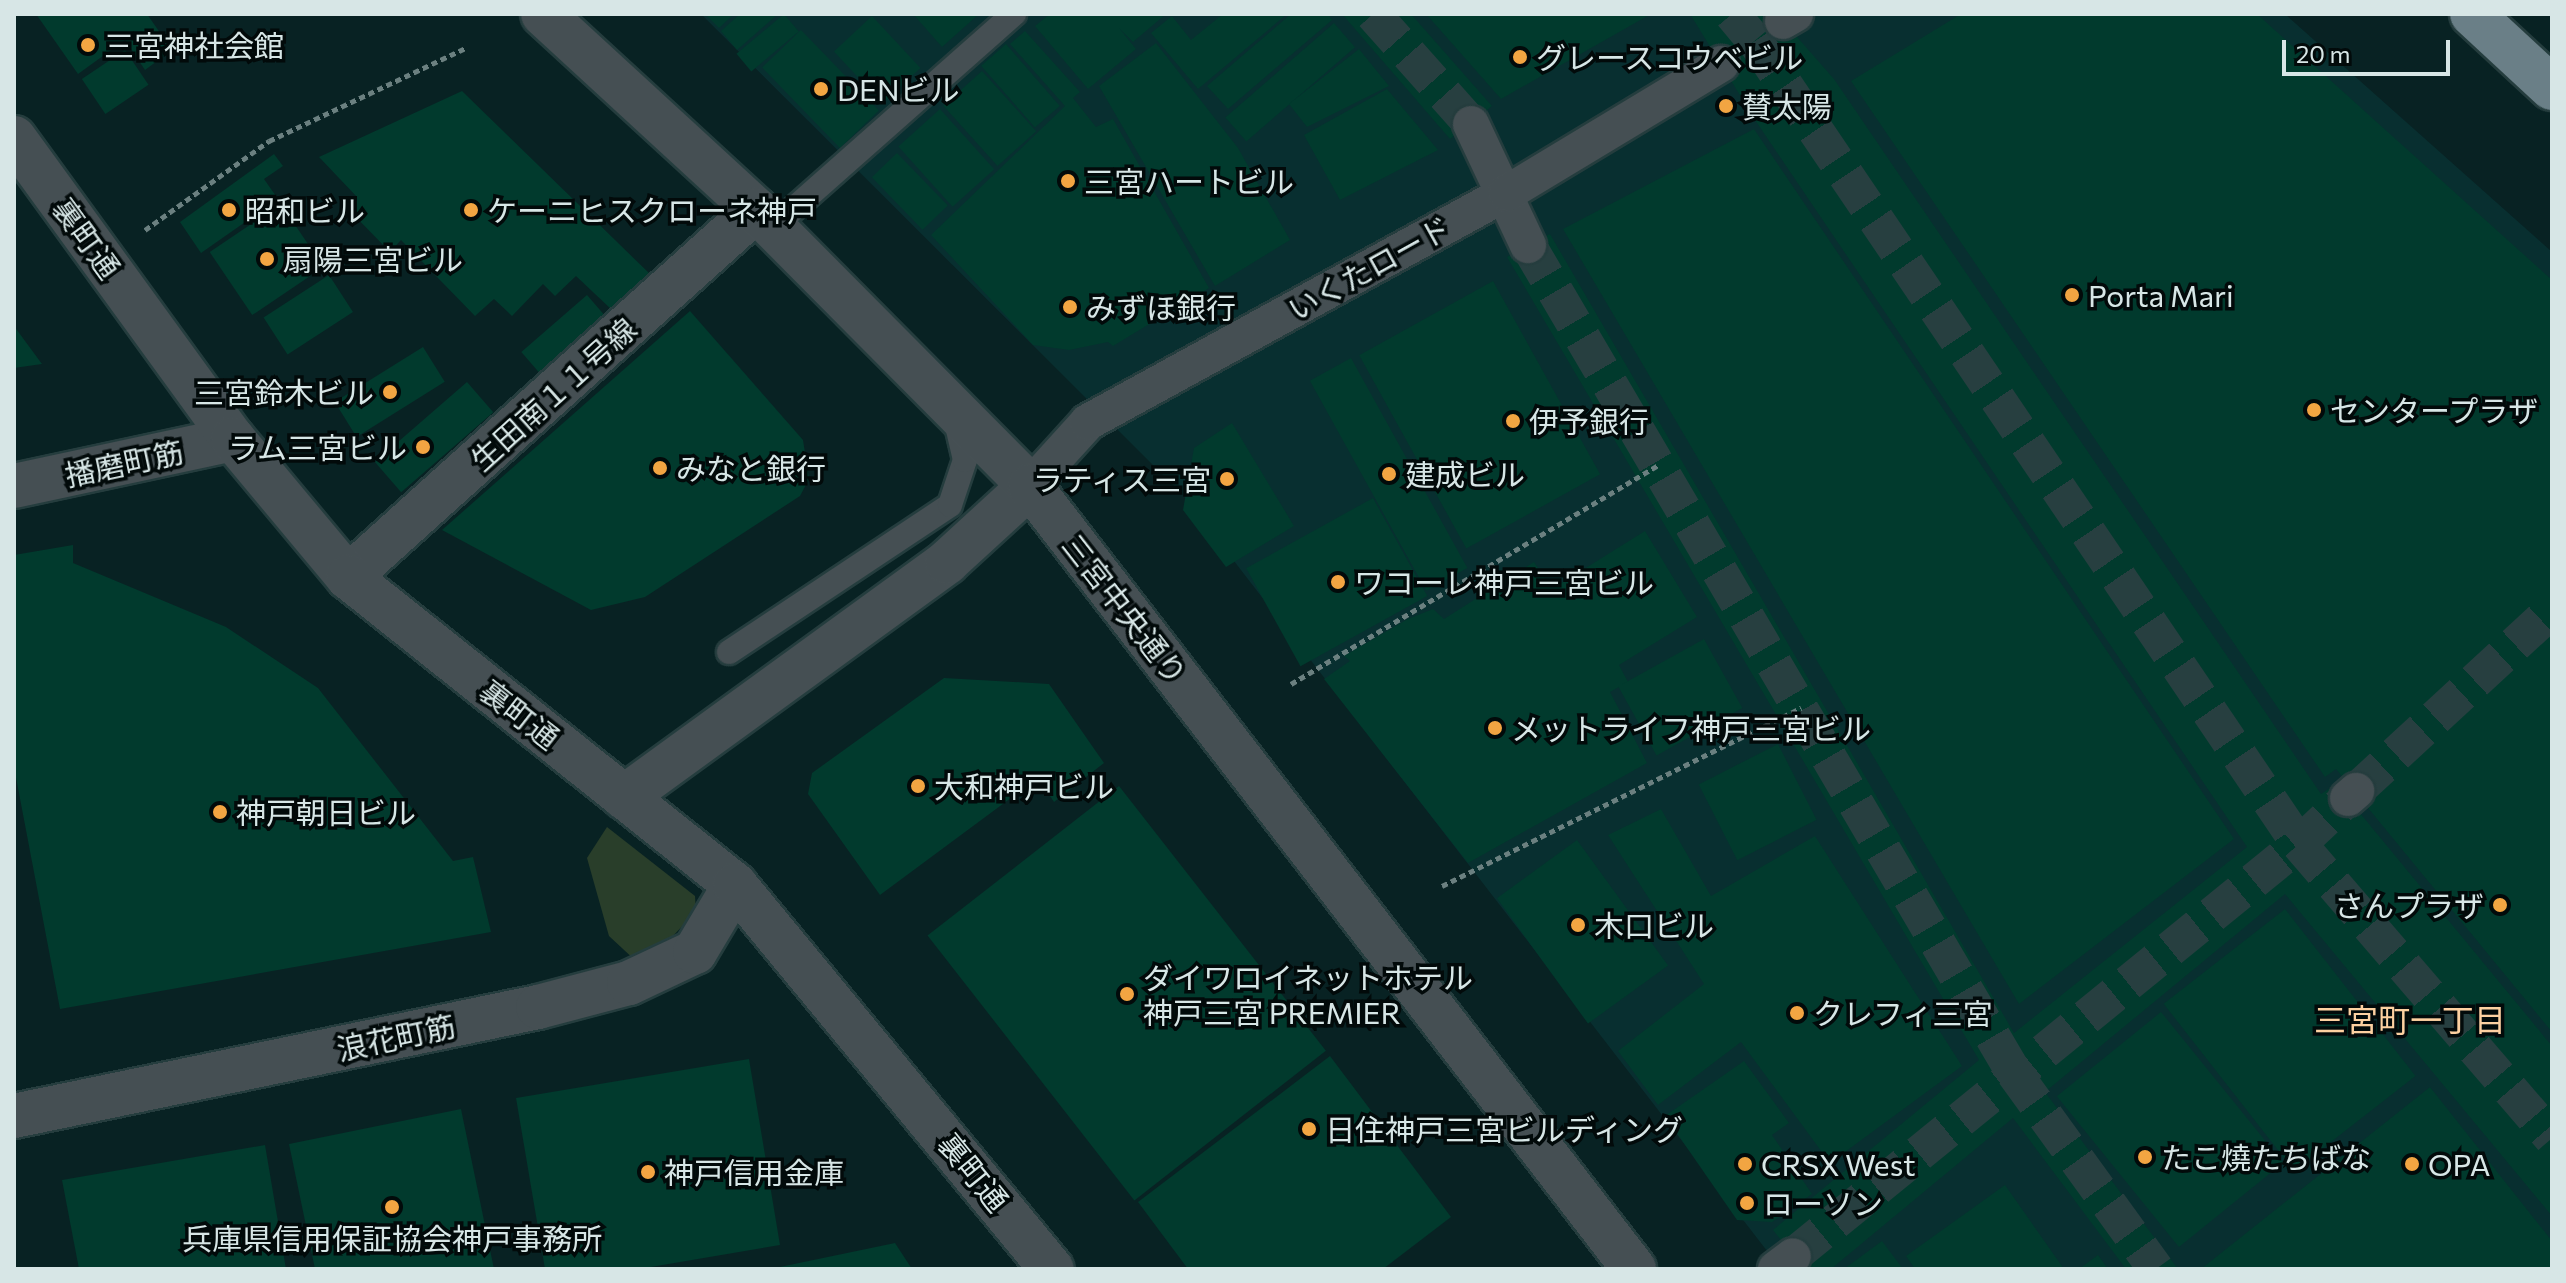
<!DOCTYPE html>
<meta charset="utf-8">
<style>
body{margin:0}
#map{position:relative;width:2566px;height:1283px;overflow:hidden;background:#082223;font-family:Commissioner,"Noto Sans JP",sans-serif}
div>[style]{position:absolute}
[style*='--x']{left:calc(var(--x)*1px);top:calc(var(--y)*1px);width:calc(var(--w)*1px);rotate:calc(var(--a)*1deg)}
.built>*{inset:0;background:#082f30}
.green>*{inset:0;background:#293e2a}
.building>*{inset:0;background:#013a2d;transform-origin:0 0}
.pedestrian-tunnel>*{height:36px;margin-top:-18px;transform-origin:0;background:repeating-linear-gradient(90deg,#273f40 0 36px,transparent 0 54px)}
.path>*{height:5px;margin-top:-2.5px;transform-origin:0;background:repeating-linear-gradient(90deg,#6b8080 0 6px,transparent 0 10px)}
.roads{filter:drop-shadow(2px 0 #253d3e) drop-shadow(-2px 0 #253d3e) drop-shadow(0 2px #253d3e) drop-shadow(0 -2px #253d3e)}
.service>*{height:24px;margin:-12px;padding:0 12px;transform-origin:12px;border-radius:12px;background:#454f53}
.pedestrian>*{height:36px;margin:-18px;padding:0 18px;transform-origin:18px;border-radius:18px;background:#454f53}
.minor>*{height:44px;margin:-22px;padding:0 22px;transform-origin:22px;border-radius:22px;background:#454f53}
.tertiary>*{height:44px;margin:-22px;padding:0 22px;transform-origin:22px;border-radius:22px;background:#454f53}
.primary>*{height:44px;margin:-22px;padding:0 22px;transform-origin:22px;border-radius:22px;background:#6a7f87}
.dots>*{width:22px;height:22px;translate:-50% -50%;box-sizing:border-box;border:4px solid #020a0a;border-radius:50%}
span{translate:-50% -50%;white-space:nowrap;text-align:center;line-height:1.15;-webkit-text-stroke:7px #020a0a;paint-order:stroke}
.poi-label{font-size:30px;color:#d7e6e6}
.left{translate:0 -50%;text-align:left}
.right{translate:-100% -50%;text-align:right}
.street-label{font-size:30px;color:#d7e6e6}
.neighbourhood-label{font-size:32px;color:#fdd1a1}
.frame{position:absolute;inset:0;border:16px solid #d7e6e6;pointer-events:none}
.scale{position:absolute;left:2282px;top:40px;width:168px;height:36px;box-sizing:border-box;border:4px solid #d7e6e6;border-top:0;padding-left:10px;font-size:24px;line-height:28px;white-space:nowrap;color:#d7e6e6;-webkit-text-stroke:6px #020a0a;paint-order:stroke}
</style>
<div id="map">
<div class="built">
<div style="clip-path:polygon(701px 14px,2285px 14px,2552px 252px,2552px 1269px,1781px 1269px,1183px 495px)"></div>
</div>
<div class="green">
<div style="clip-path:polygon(607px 827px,695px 896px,696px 912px,668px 941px,637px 962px,609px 936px,587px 858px)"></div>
</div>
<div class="building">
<div style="clip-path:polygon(36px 14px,147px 14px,172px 50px,145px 70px,125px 40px,78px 74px)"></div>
<div style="clip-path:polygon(705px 14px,734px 14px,719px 28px)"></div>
<div style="clip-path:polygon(740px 14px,778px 14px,737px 50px,721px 31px)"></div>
<div style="left:784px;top:14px;width:23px;height:62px;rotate:50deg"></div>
<div style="clip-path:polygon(913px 14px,979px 14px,942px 47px)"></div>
<div style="clip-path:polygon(1050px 14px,1166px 14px,1133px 42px,1119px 28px,1136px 49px,1088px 89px,1035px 26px)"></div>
<div style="clip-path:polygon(1223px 14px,1287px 14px,1198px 89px,1151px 33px,1172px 16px,1191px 40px)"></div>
<div style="clip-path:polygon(1291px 14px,1328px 14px,1332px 20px,1228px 109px,1207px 86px)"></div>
<div style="clip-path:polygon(1342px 14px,1411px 14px,1492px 106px,1450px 139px)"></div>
<div style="clip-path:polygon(1426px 14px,1651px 14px,1501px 99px)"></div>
<div style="clip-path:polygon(1690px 14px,1777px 14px,1834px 79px,2321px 794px,2336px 784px,2552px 1046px,2552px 1216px,2285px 894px,2045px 1092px,2178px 1269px,2126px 1269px,2013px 1118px,1831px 1269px,1804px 1269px,1773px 1230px,1979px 1060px,1507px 257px,1550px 234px,2014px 1033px,2247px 847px,1757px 123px)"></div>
<div style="clip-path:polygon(1961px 14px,2257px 14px,2552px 280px,2552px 1032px,2336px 769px,2325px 777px,1851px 81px)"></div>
<div style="left:872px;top:16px;width:71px;height:52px;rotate:47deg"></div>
<div style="left:1334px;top:23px;width:32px;height:144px;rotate:49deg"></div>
<div style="left:801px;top:30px;width:112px;height:54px;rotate:46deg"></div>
<div style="clip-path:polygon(1025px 31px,1080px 92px,1073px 98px,1096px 127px,1113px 119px,1209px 288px,1113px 346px,1108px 342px,1069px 350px,1033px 345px,931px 235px,1065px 106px,1010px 44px)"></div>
<div style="clip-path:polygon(1156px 43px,1238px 148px,1290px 240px,1215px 286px,1099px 86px)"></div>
<div style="left:1006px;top:44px;width:82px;height:33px;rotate:49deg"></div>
<div style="clip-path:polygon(1359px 49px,1389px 86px,1307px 127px,1289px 104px)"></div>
<div style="left:125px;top:50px;width:42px;height:52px;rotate:56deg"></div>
<div style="left:982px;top:71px;width:81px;height:52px;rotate:48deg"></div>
<div style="clip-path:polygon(1387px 89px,1438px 150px,1340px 200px,1304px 135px)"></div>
<div style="clip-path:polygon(462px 91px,651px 275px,612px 310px,576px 276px,555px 296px,543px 284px,512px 316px,494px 299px,475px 316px,401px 240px,390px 252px,346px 207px,357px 197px,319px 157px)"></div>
<div style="left:940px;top:109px;width:81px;height:56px;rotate:48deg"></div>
<div style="clip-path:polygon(1754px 129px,2234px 839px,2019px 1004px,1563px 229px)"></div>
<div style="left:897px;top:153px;width:73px;height:35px;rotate:46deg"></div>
<div style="clip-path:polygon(274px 154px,283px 166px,264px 179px,278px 199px,201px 253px,180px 222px)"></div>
<div style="left:281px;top:204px;width:76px;height:86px;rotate:56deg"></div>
<div style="left:329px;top:275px;width:44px;height:78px;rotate:57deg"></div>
<div style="left:1493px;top:281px;width:221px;height:153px;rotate:61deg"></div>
<div style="left:587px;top:295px;width:28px;height:87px;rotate:49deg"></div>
<div style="clip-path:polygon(690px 311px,803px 440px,809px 479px,800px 496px,645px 597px,591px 610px,442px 530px)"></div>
<div style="clip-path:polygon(14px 326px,42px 364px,14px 368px)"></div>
<div style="left:423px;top:347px;width:41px;height:104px;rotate:58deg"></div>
<div style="left:1351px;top:358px;width:240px;height:47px;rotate:61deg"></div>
<div style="left:467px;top:382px;width:40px;height:122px;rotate:49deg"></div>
<div style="clip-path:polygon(1232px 423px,1294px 526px,1226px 567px,1183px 510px,1194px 448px)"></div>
<div style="left:1373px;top:498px;width:112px;height:145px;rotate:61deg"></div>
<div style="clip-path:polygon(1645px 531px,1697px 617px,1619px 665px,1628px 682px,1610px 692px,1647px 763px,1468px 863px,1324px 679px,1350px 661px,1344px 656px,1408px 619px,1433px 609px,1444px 619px,1534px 562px,1552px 589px)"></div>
<div style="clip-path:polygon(73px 545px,73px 563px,226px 627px,318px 688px,453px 861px,473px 857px,491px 932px,60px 1009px,14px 767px,14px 555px)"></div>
<div style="left:1704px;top:639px;width:79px;height:98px;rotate:61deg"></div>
<div style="clip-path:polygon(944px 678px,1049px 684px,1104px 763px,1054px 802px,1038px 778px,880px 895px,808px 794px,812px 773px)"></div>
<div style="left:1778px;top:744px;width:85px;height:89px;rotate:63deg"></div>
<div style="left:1119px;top:786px;width:336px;height:243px;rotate:52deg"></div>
<div style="clip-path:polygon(1661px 809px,1711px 896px,1815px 836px,1962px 1066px,1830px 1163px,1741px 1042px,1658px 1105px,1618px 1051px,1704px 984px,1608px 835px)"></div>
<div style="left:1577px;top:840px;width:155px;height:99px;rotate:54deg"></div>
<div style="left:2285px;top:909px;width:212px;height:154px;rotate:52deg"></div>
<div style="left:2161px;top:1012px;width:194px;height:134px;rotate:51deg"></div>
<div style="clip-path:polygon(1330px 1056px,1451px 1217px,1383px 1269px,1188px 1269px,1138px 1202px)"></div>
<div style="clip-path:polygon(749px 1059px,780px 1245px,639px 1269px,545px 1269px,516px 1098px)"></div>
<div style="clip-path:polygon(1744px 1061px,1789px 1123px,1772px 1135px,1812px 1194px,1772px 1222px,1737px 1220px,1665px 1116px)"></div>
<div style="clip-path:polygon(2430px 1087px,2552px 1241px,2552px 1269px,2201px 1269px)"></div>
<div style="clip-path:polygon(461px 1109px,494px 1269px,315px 1269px,289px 1144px)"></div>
<div style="clip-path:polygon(265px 1145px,286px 1269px,79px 1269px,62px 1180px)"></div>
<div style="clip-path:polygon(2005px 1185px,2064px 1269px,1915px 1269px,1906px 1256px)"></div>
<div style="clip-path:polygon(1882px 1241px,1903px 1269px,1844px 1269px)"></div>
<div style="clip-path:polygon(895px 1243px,912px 1269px,775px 1269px,775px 1268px)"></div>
<div style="clip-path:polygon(2098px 1255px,2108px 1269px,2079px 1269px)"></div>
</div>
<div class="pedestrian-tunnel">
<div style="--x:1373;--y:14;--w:147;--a:48.3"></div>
<div style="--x:1732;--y:14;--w:35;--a:50"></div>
<div style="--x:1755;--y:41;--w:970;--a:55.88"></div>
<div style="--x:2299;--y:844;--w:388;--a:49.3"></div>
<div style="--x:1528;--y:245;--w:960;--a:59.59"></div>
<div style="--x:2014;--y:1073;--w:242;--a:54.1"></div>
<div style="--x:2356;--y:791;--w:267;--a:-42.7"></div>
<div style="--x:1793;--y:1256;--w:653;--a:-39.15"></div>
<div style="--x:2299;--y:844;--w:67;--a:-43.2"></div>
</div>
<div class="path">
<div style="--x:145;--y:230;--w:153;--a:-35.7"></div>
<div style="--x:269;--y:141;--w:218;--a:-25.3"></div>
<div style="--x:1291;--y:684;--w:427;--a:-30.8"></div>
<div style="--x:1442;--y:886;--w:401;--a:-26.4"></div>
</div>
<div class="roads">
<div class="service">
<div style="--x:773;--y:227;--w:322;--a:-41.5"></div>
<div style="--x:729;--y:652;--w:265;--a:-33.6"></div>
<div style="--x:950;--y:505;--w:47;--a:-71.6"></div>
<div style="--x:965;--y:460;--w:44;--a:-103.1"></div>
</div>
<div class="pedestrian">
<div style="--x:1783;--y:21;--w:14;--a:-30"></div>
<div style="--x:1471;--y:124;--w:134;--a:64.8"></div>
<div style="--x:1030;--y:486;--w:86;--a:-47.8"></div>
<div style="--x:1088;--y:422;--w:477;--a:-28.7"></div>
<div style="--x:1507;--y:193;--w:250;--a:-31.1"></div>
<div style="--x:2348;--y:798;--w:11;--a:-41"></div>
<div style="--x:1776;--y:1269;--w:21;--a:-37"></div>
</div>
<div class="minor">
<div style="--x:14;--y:486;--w:224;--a:-12.1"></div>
<div style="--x:348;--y:577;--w:549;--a:-41.97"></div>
<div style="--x:624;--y:797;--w:399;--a:-36"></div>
<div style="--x:947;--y:562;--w:113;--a:-42.5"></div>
<div style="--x:14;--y:1116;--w:535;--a:-11.75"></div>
<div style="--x:538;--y:1007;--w:94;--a:-14.8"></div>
<div style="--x:629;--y:983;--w:73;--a:-25.2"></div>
<div style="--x:695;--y:952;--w:78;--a:-59.2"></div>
</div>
<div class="tertiary">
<div style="--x:543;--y:14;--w:289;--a:42.6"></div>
<div style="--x:756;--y:210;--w:389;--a:45.2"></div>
<div style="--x:1030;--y:486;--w:989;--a:52.35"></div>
<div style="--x:14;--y:138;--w:372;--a:54"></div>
<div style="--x:233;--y:439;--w:180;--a:50.2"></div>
<div style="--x:348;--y:577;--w:495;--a:38.5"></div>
<div style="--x:735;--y:885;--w:498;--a:50.5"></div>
</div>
<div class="primary">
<div style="--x:2472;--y:14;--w:109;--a:42.8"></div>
</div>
</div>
<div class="dots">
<div style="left:88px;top:45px;background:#f2a542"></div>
<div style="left:1520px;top:57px;background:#f2a542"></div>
<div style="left:821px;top:89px;background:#f2a542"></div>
<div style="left:1726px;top:106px;background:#f2a542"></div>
<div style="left:1068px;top:181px;background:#f2a542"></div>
<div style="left:229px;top:210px;background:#f2a542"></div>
<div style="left:471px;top:210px;background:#f2a542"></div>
<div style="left:267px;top:259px;background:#f2a542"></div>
<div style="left:2072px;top:295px;background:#f2a542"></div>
<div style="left:1070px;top:307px;background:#f2a542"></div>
<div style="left:390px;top:392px;background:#f2a542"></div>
<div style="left:2314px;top:410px;background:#f2a542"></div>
<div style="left:1513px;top:421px;background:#f2a542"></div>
<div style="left:423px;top:447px;background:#f2a542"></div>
<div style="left:660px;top:468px;background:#f2a542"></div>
<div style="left:1389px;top:474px;background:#f2a542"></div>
<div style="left:1227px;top:479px;background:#f2a542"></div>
<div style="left:1338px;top:582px;background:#f2a542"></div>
<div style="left:1495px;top:728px;background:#f2a542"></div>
<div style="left:918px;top:786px;background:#f2a542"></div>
<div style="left:220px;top:812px;background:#f2a542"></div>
<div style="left:2500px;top:905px;background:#f2a542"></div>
<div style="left:1578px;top:925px;background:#f2a542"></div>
<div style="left:1127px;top:994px;background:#f2a542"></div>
<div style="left:1797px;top:1013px;background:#f2a542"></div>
<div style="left:1309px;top:1129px;background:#f2a542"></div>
<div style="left:2145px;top:1157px;background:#f2a542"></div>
<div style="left:1745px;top:1164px;background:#f2a542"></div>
<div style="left:2412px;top:1164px;background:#f2a542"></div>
<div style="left:648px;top:1172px;background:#f2a542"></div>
<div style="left:1747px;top:1203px;background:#f2a542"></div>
<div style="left:392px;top:1207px;background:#f2a542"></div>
</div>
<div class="poi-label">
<span class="left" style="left:104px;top:45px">三宮神社会館</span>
<span class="left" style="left:1536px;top:57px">グレースコウベビル</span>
<span class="left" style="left:837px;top:89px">DENビル</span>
<span class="left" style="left:1742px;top:106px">賛太陽</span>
<span class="left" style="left:1084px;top:181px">三宮ハートビル</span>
<span class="left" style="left:245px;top:210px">昭和ビル</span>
<span class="left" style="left:487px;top:210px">ケーニヒスクローネ神戸</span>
<span class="left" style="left:283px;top:259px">扇陽三宮ビル</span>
<span class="left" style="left:2088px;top:295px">Porta Mari</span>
<span class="left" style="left:1086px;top:307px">みずほ銀行</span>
<span class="right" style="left:374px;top:392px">三宮鈴木ビル</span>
<span class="left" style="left:2330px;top:410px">センタープラザ</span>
<span class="left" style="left:1529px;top:421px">伊予銀行</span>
<span class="right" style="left:407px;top:447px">ラム三宮ビル</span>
<span class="left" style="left:676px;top:468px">みなと銀行</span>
<span class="left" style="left:1405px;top:474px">建成ビル</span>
<span class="right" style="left:1211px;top:479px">ラティス三宮</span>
<span class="left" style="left:1354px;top:582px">ワコーレ神戸三宮ビル</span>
<span class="left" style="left:1511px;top:728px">メットライフ神戸三宮ビル</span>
<span class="left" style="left:934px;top:786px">大和神戸ビル</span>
<span class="left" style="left:236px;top:812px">神戸朝日ビル</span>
<span class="right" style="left:2484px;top:905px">さんプラザ</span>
<span class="left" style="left:1594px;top:925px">木口ビル</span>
<span class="left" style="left:1143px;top:994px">ダイワロイネットホテル<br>神戸三宮 PREMIER</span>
<span class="left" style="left:1813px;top:1013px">クレフィ三宮</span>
<span class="left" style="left:1325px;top:1129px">日住神戸三宮ビルディング</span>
<span class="left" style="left:2161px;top:1157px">たこ燒たちばな</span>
<span class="left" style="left:1761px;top:1164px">CRSX West</span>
<span class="left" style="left:2428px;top:1164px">OPA</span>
<span class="left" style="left:664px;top:1172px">神戸信用金庫</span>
<span class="left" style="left:1763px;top:1203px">ローソン</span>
<span style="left:392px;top:1238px">兵庫県信用保証協会神戸事務所</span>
</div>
<div class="street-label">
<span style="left:87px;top:238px;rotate:54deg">裏町通</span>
<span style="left:1369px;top:268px;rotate:-29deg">いくたロード</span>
<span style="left:553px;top:394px;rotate:-42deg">生田南１１号線</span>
<span style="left:124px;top:463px;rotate:-12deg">播磨町筋</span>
<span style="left:1125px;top:609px;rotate:52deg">三宮中央通り</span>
<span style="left:520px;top:714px;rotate:38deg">裏町通</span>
<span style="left:396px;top:1037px;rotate:-12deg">浪花町筋</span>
<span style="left:974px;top:1172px;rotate:51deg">裏町通</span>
</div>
<div class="neighbourhood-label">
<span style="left:2410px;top:1019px">三宮町一丁目</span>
</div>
<div class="frame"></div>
<div class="scale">20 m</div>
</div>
